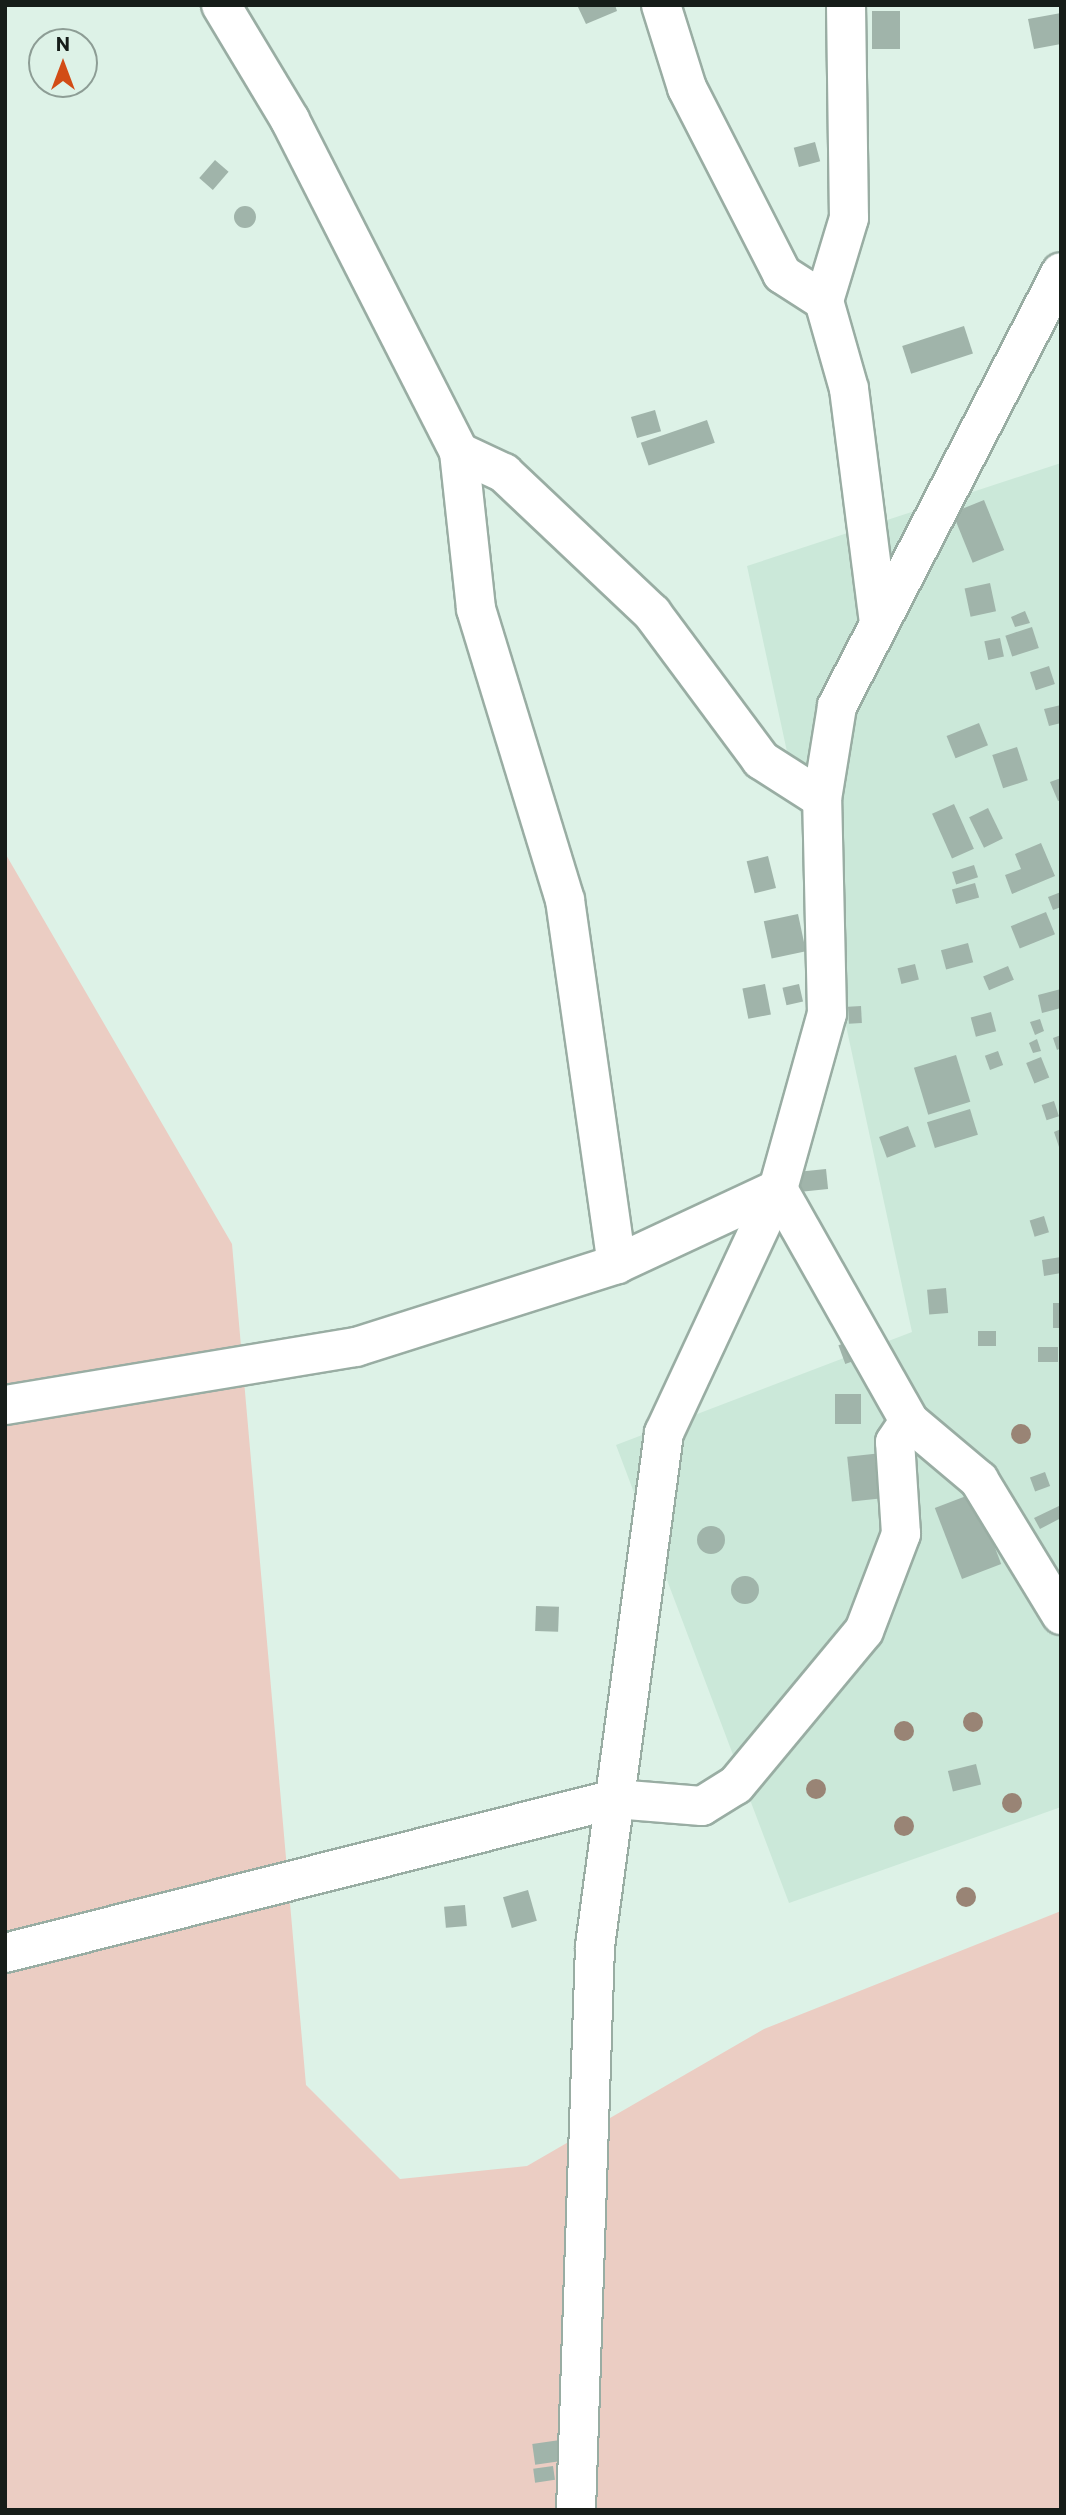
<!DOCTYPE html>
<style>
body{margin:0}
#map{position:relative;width:1066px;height:2515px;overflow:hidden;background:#ddf2e7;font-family:Commissioner,sans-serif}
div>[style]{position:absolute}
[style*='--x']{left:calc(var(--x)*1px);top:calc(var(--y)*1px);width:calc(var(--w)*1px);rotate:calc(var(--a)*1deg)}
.built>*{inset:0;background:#cbe8d9}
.green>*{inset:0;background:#ebcdc3}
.building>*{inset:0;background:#a0b4aa;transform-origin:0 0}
.round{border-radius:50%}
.roads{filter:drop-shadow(2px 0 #99ada3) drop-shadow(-2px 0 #99ada3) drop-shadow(0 2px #99ada3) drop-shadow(0 -2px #99ada3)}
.minor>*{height:38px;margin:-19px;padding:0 19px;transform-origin:19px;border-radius:19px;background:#fff}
.trees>*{width:20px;height:20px;margin:-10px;border-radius:50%;background:#998475}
span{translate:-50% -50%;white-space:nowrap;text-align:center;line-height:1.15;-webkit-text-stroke:5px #ddf2e7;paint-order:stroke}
.frame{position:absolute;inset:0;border:7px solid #161d19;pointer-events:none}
.north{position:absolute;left:28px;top:28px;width:70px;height:70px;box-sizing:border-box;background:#ddf2e7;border:2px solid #8d9d95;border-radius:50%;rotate:0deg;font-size:19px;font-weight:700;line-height:28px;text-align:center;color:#161d19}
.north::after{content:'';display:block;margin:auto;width:24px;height:32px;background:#d24c16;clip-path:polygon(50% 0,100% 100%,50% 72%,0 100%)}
</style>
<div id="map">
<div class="built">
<div style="clip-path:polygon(1061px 463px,1061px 1807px,789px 1903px,616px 1445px,912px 1332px,747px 566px)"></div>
</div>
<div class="green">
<div style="clip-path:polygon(5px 853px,232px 1244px,306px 2085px,400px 2179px,527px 2166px,764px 2029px,1061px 1911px,1061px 2510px,5px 2510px)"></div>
</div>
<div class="building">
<div style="clip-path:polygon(577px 5px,615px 5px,617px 11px,586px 24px)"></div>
<div style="left:872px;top:11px;width:28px;height:38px"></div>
<div style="clip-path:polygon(1061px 13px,1061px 44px,1034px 49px,1028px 19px)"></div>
<div style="left:815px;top:142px;width:20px;height:22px;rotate:75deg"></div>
<div style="left:215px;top:160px;width:18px;height:24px;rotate:41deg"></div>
<div class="round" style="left:234px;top:206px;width:22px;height:22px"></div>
<div style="left:964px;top:326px;width:29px;height:65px;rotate:72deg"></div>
<div style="left:655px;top:410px;width:22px;height:25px;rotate:74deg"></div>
<div style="left:707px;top:420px;width:24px;height:70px;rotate:71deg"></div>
<div style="left:984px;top:500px;width:54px;height:34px;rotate:68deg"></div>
<div style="left:990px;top:583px;width:29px;height:26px;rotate:78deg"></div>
<div style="clip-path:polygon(1025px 611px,1030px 623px,1015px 627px,1011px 617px)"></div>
<div style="left:1032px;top:627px;width:22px;height:28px;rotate:72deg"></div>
<div style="left:1000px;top:638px;width:19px;height:16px;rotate:78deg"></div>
<div style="left:1049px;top:666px;width:19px;height:20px;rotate:72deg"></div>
<div style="clip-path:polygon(1061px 705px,1061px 723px,1049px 726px,1044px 709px)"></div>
<div style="left:979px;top:723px;width:24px;height:35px;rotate:68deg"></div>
<div style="left:1017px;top:747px;width:35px;height:26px;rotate:72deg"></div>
<div style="clip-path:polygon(1061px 778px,1061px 800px,1058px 801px,1050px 782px)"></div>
<div style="left:954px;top:804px;width:49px;height:24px;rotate:66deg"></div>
<div style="left:988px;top:808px;width:34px;height:21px;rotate:64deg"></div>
<div style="clip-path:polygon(1041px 843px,1055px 876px,1012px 894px,1005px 875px,1021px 869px,1015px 854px)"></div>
<div style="left:768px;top:856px;width:33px;height:22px;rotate:76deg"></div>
<div style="left:974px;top:865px;width:13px;height:23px;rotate:72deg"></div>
<div style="left:975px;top:883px;width:15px;height:24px;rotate:74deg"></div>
<div style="clip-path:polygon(1061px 892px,1061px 907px,1053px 910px,1048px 897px)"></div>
<div style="left:1046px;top:912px;width:24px;height:38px;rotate:68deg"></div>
<div style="left:798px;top:914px;width:38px;height:35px;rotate:78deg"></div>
<div style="left:968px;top:943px;width:20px;height:28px;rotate:75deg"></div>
<div style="left:915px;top:964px;width:16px;height:18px;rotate:76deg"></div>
<div style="left:1008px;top:966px;width:15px;height:27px;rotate:67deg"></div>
<div style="left:765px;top:984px;width:31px;height:23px;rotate:79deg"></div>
<div style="left:799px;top:984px;width:18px;height:17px;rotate:77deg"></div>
<div style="clip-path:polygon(1061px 989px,1061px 1008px,1042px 1013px,1038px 995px)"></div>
<div style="left:861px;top:1006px;width:17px;height:13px;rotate:87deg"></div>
<div style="left:991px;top:1012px;width:20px;height:21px;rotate:75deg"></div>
<div style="clip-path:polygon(1040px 1019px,1044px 1031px,1035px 1035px,1030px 1022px)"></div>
<div style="clip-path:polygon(1061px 1035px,1061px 1048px,1057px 1050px,1053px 1038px)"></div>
<div style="clip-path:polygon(1037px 1039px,1041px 1051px,1033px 1053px,1029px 1043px)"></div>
<div style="left:998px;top:1051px;width:15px;height:14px;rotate:70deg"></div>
<div style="left:956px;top:1055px;width:49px;height:44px;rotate:73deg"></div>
<div style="left:1041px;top:1057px;width:22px;height:16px;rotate:68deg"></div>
<div style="left:1054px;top:1101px;width:16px;height:13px;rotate:72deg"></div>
<div style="left:970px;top:1109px;width:27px;height:45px;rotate:73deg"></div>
<div style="left:908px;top:1126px;width:22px;height:31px;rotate:69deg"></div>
<div style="clip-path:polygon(1061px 1129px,1061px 1150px,1060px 1150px,1054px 1132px)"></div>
<div style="left:826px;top:1169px;width:20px;height:27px;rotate:84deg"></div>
<div style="left:1044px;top:1216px;width:17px;height:15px;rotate:73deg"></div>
<div style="clip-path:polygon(1061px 1257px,1061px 1273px,1044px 1276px,1042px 1260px)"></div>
<div style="left:946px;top:1288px;width:25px;height:19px;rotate:85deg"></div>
<div style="left:1053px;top:1303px;width:8px;height:25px"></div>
<div style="left:978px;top:1331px;width:18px;height:15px"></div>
<div style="left:861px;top:1337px;width:20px;height:24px;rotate:70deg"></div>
<div style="left:1038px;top:1347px;width:20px;height:15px"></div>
<div style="left:861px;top:1394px;width:30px;height:26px;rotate:90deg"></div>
<div style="left:882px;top:1453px;width:45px;height:35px;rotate:84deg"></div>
<div style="left:1045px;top:1472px;width:15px;height:16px;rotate:70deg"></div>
<div style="left:974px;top:1493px;width:76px;height:42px;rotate:69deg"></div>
<div style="clip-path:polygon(1061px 1505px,1061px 1518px,1040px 1529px,1034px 1518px)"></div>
<div class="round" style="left:697px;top:1526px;width:28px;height:28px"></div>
<div class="round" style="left:731px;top:1576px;width:28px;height:28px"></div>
<div style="left:536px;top:1606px;width:23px;height:25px;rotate:2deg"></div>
<div style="left:976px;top:1764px;width:21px;height:29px;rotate:76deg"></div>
<div style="left:528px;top:1890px;width:32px;height:26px;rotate:74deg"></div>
<div style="left:465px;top:1905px;width:21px;height:21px;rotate:85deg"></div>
<div style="left:560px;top:2440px;width:21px;height:28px;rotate:82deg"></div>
<div style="left:553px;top:2466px;width:14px;height:20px;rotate:82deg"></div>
</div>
<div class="roads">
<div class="minor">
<div style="--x:221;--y:5;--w:134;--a:59"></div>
<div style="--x:290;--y:120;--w:373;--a:63"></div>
<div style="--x:459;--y:452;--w:158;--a:83.8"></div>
<div style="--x:476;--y:609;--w:304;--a:73"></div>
<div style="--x:565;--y:900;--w:368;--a:81.9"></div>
<div style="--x:661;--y:5;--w:87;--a:72.6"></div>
<div style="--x:687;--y:88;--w:209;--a:62.9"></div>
<div style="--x:782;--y:274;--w:50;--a:32.7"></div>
<div style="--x:846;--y:5;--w:213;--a:89.2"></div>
<div style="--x:849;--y:218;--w:87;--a:106.8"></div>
<div style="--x:824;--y:301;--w:91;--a:74.1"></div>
<div style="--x:849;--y:389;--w:236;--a:82.7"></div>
<div style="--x:459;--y:452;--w:50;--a:25"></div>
<div style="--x:504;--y:473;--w:204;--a:43.4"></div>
<div style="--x:652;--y:613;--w:183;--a:53.4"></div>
<div style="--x:761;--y:760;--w:72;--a:32.6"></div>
<div style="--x:5;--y:1405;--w:356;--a:-9.4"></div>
<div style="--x:356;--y:1347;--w:274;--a:-17.6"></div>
<div style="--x:617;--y:1264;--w:178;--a:-25"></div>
<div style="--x:778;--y:1189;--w:266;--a:60.5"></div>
<div style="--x:909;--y:1421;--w:92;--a:40.1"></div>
<div style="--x:979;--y:1480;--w:158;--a:58.7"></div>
<div style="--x:5;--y:1953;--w:629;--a:-14.17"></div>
<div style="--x:615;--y:1799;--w:87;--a:4.6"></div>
<div style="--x:702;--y:1806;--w:40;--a:-32"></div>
<div style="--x:736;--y:1785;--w:200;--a:-50.3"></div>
<div style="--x:864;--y:1631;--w:104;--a:-69.1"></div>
<div style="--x:901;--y:1534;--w:92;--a:-93.7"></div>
<div style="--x:895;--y:1442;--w:25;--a:-56"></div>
<div style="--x:576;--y:2510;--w:564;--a:-88.07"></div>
<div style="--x:595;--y:1946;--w:518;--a:-82.34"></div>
<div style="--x:664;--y:1433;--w:269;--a:-65"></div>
<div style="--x:778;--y:1189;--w:182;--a:-74.4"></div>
<div style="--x:827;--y:1014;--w:215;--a:-91.3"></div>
<div style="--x:822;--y:799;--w:94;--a:-80.8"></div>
<div style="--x:837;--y:706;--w:488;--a:-62.7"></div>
</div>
</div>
<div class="trees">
<div style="left:1021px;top:1434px"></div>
<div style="left:973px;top:1722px"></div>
<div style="left:904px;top:1731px"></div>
<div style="left:816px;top:1789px"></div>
<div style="left:1012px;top:1803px"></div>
<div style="left:904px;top:1826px"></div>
<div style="left:966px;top:1897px"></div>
</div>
<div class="frame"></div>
<div class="north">N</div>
</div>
